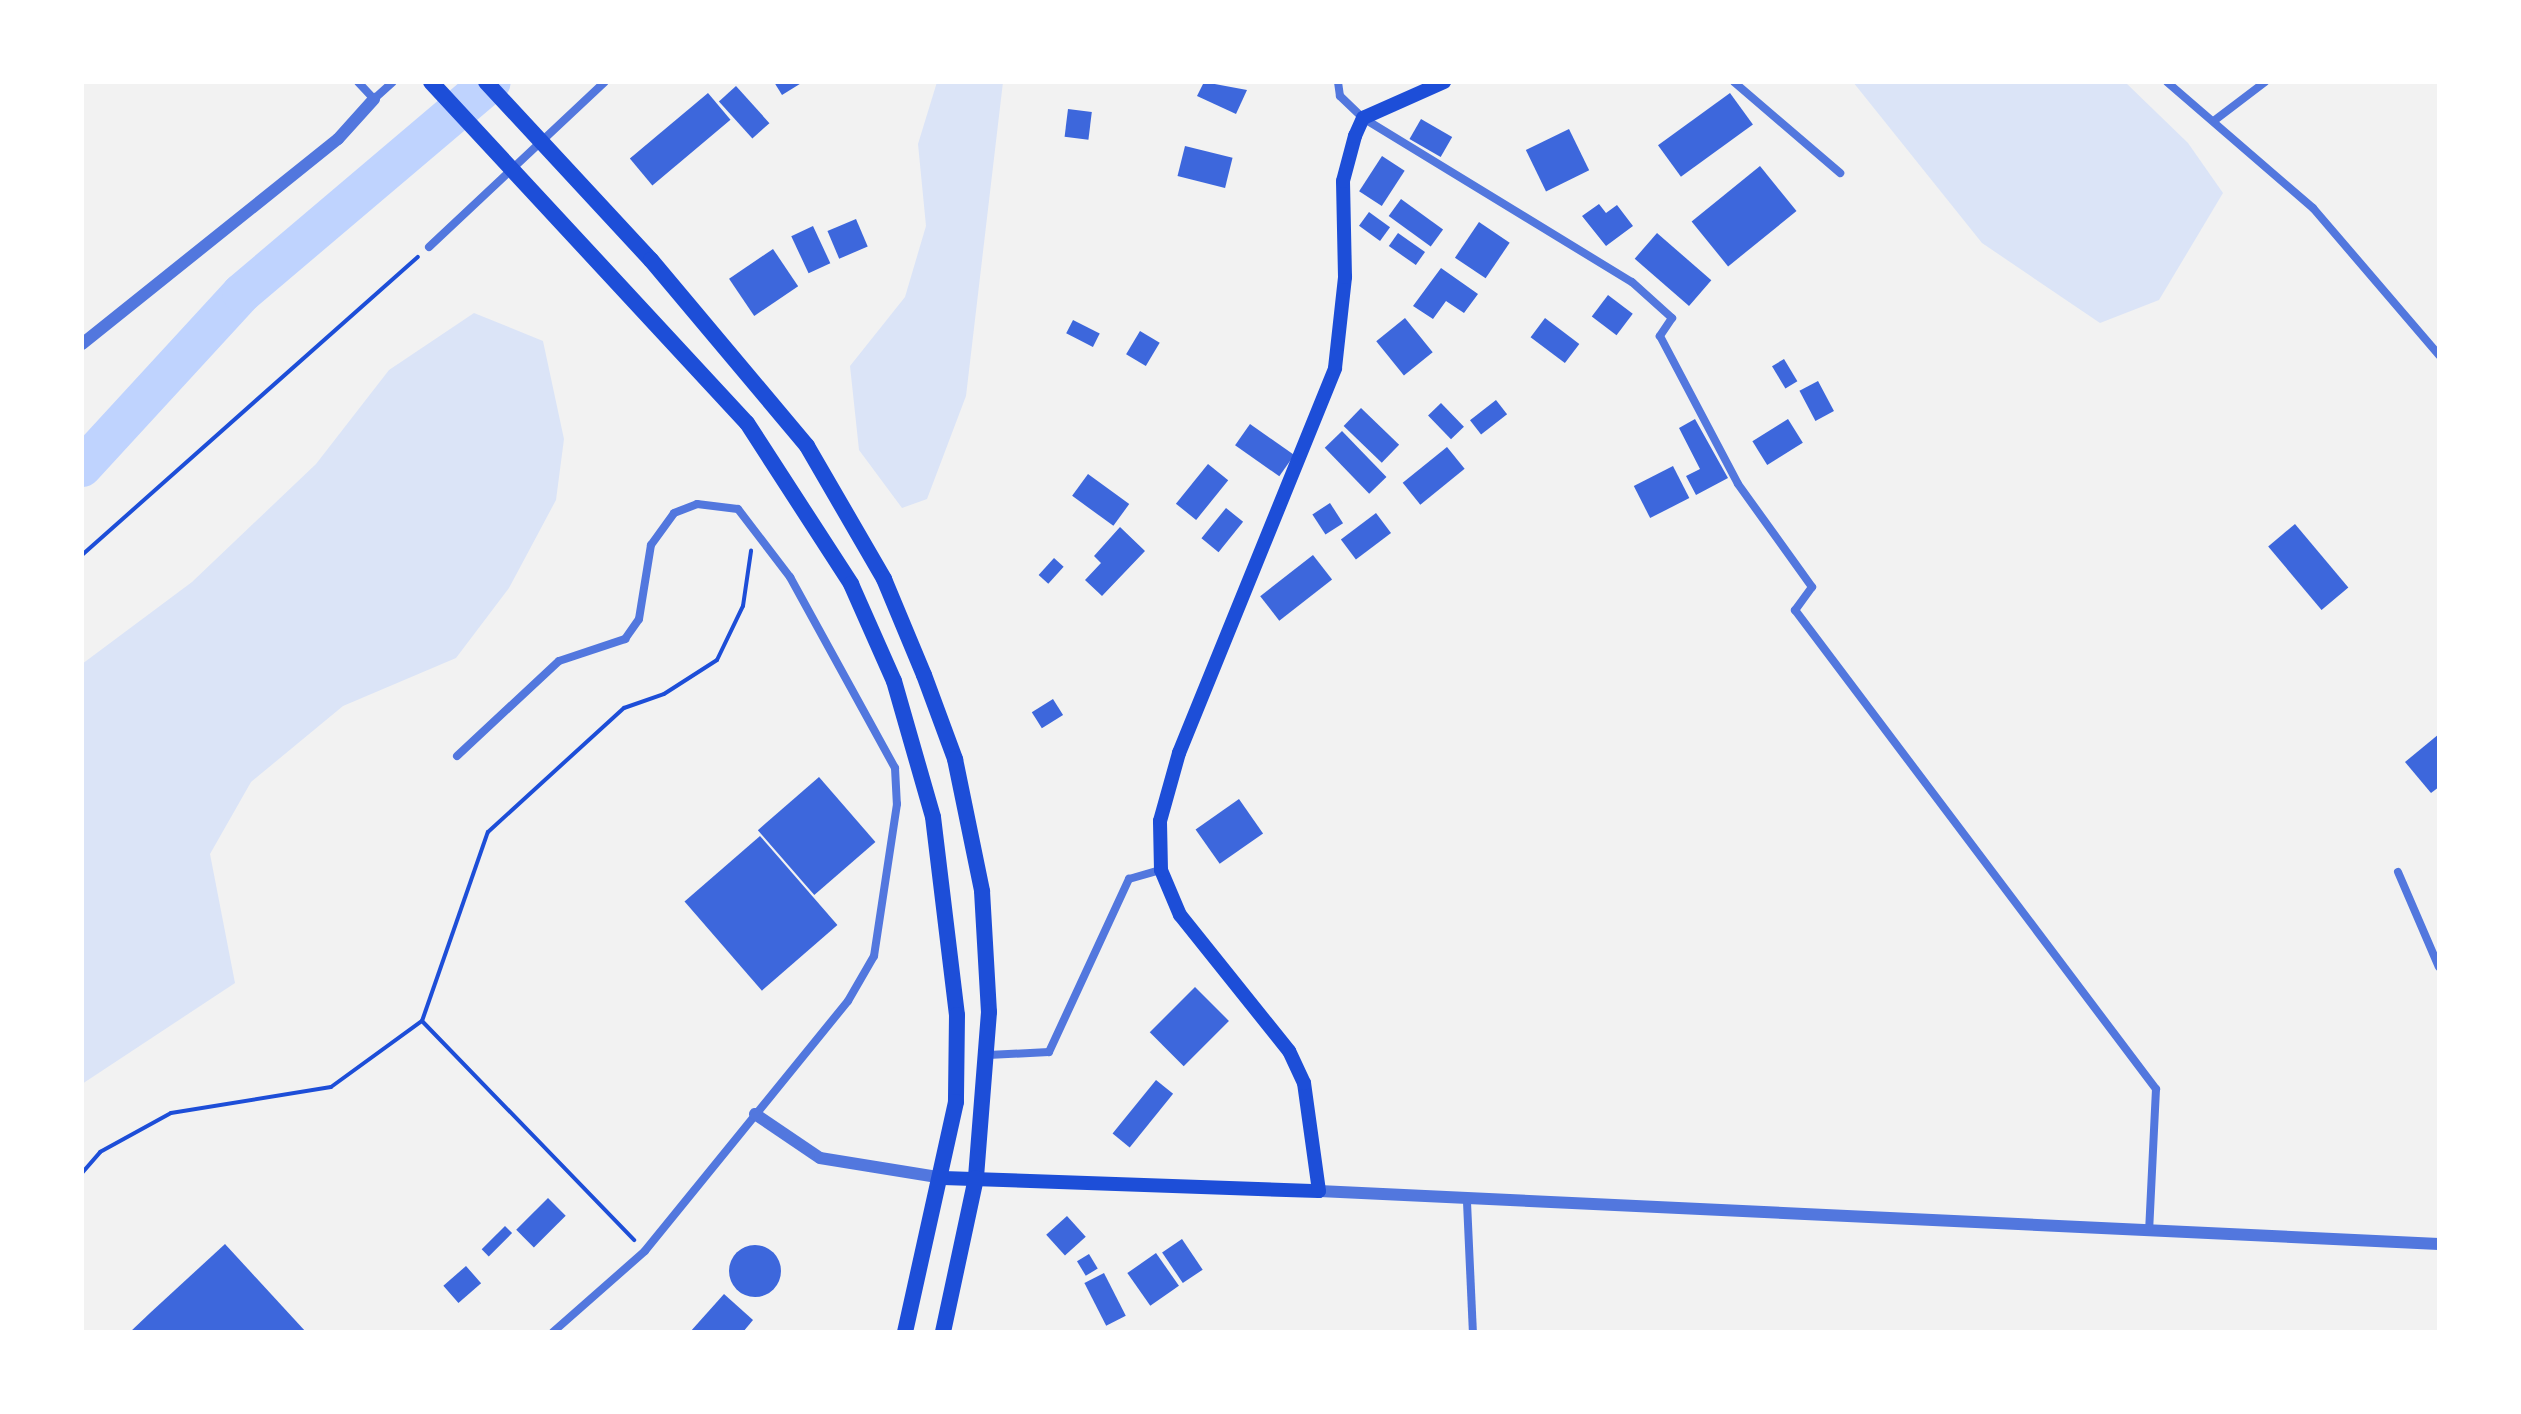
<!DOCTYPE html>
<style>
body{margin:0}
#map{position:relative;width:2521px;height:1414px;overflow:hidden;background:#f2f2f2;font-family:"Open Sans",sans-serif}
div>[style]{position:absolute}
[style*='--x']{left:calc(var(--x)*1px);top:calc(var(--y)*1px);width:calc(var(--w)*1px);rotate:calc(var(--a)*1deg)}
.green>*{inset:0;background:#dbe4f7}
.river>*{height:40px;margin:-20px;padding:0 20px;transform-origin:20px;border-radius:20px;background:#bfd3fe}
.building>*{inset:0;background:#3d67dc;transform-origin:0 0}
.round{border-radius:50%}
.path>*{height:4px;margin:-2px;padding:0 2px;transform-origin:2px;border-radius:2px;background:#1d4ed8}
.minor>*{height:8px;margin:-4px;padding:0 4px;transform-origin:4px;border-radius:4px;background:#5277de}
.tertiary>*{height:12px;margin:-6px;padding:0 6px;transform-origin:6px;border-radius:6px;background:#5277de}
.secondary>*{height:14px;margin:-7px;padding:0 7px;transform-origin:7px;border-radius:7px;background:#1d4ed8}
.trunk>*{height:16px;margin:-8px;padding:0 8px;transform-origin:8px;border-radius:8px;background:#1d4ed8}
span{translate:-50% -50%;white-space:nowrap;text-align:center;line-height:1.15;-webkit-text-stroke:6px #fff;paint-order:stroke}
.frame{position:absolute;inset:0;border:84px solid #fff;pointer-events:none}
</style>
<div id="map">
<div class="green">
<div style="clip-path:polygon(937px 82px,1003px 82px,966px 396px,927px 499px,902px 508px,859px 450px,850px 366px,905px 297px,926px 226px,918px 144px)"></div>
<div style="clip-path:polygon(1853px 82px,2125px 82px,2188px 143px,2223px 193px,2159px 300px,2100px 323px,1982px 243px)"></div>
<div style="clip-path:polygon(474px 313px,543px 341px,564px 439px,556px 500px,509px 588px,456px 658px,343px 706px,251px 782px,210px 854px,235px 983px,82px 1084px,82px 664px,192px 582px,316px 464px,389px 370px)"></div>
</div>
<div class="river">
<div style="--x:82;--y:467;--w:236;--a:-47.4"></div>
<div style="--x:242;--y:293;--w:326;--a:-40.3"></div>
</div>
<div class="building">
<div style="clip-path:polygon(774px 82px,803px 82px,782px 95px)"></div>
<div style="clip-path:polygon(1204px 82px,1247px 90px,1236px 114px,1197px 96px)"></div>
<div style="left:736px;top:86px;width:50px;height:23px;rotate:48deg"></div>
<div style="left:708px;top:93px;width:35px;height:102px;rotate:50deg"></div>
<div style="left:1730px;top:93px;width:39px;height:89px;rotate:54deg"></div>
<div style="left:1068px;top:109px;width:24px;height:28px;rotate:7deg"></div>
<div style="left:1421px;top:119px;width:36px;height:23px;rotate:30deg"></div>
<div style="left:1569px;top:129px;width:46px;height:48px;rotate:64deg"></div>
<div style="left:1185px;top:146px;width:49px;height:31px;rotate:14deg"></div>
<div style="left:1382px;top:156px;width:27px;height:42px;rotate:33deg"></div>
<div style="left:1760px;top:166px;width:58px;height:88px;rotate:51deg"></div>
<div style="left:1401px;top:199px;width:52px;height:21px;rotate:36deg"></div>
<div style="clip-path:polygon(1599px 204px,1606px 213px,1617px 205px,1633px 226px,1606px 246px,1582px 216px)"></div>
<div style="left:1369px;top:212px;width:26px;height:17px;rotate:36deg"></div>
<div style="left:856px;top:219px;width:30px;height:31px;rotate:67deg"></div>
<div style="left:1479px;top:222px;width:37px;height:43px;rotate:34deg"></div>
<div style="left:813px;top:226px;width:41px;height:24px;rotate:65deg"></div>
<div style="left:1398px;top:233px;width:33px;height:16px;rotate:35deg"></div>
<div style="left:1657px;top:233px;width:72px;height:34px;rotate:41deg"></div>
<div style="left:773px;top:249px;width:45px;height:53px;rotate:56deg"></div>
<div style="clip-path:polygon(1441px 268px,1478px 294px,1464px 313px,1446px 301px,1433px 319px,1413px 306px)"></div>
<div style="left:1608px;top:295px;width:31px;height:27px;rotate:37deg"></div>
<div style="left:1405px;top:318px;width:44px;height:37px;rotate:51deg"></div>
<div style="left:1545px;top:318px;width:43px;height:24px;rotate:37deg"></div>
<div style="left:1073px;top:320px;width:30px;height:15px;rotate:27deg"></div>
<div style="left:1140px;top:331px;width:23px;height:27px;rotate:31deg"></div>
<div style="left:1784px;top:359px;width:26px;height:14px;rotate:59deg"></div>
<div style="left:1818px;top:381px;width:34px;height:21px;rotate:62deg"></div>
<div style="left:1496px;top:400px;width:18px;height:33px;rotate:52deg"></div>
<div style="left:1441px;top:403px;width:33px;height:18px;rotate:46deg"></div>
<div style="left:1361px;top:408px;width:53px;height:25px;rotate:44deg"></div>
<div style="clip-path:polygon(1695px 419px,1728px 478px,1696px 495px,1686px 476px,1700px 469px,1679px 428px)"></div>
<div style="left:1788px;top:419px;width:28px;height:42px;rotate:58deg"></div>
<div style="left:1250px;top:424px;width:54px;height:26px;rotate:35deg"></div>
<div style="left:1342px;top:431px;width:64px;height:24px;rotate:46deg"></div>
<div style="left:1447px;top:447px;width:28px;height:57px;rotate:51deg"></div>
<div style="left:1208px;top:464px;width:26px;height:51px;rotate:39deg"></div>
<div style="left:1673px;top:466px;width:36px;height:44px;rotate:63deg"></div>
<div style="left:1088px;top:474px;width:51px;height:27px;rotate:36deg"></div>
<div style="left:1330px;top:503px;width:24px;height:21px;rotate:57deg"></div>
<div style="left:1226px;top:508px;width:22px;height:39px;rotate:39deg"></div>
<div style="left:1376px;top:513px;width:25px;height:44px;rotate:53deg"></div>
<div style="left:2295px;top:524px;width:83px;height:35px;rotate:50deg"></div>
<div style="clip-path:polygon(1120px 527px,1145px 551px,1102px 596px,1085px 580px,1101px 563px,1094px 556px)"></div>
<div style="left:1313px;top:555px;width:31px;height:67px;rotate:52deg"></div>
<div style="left:1054px;top:558px;width:13px;height:23px;rotate:42deg"></div>
<div style="left:1053px;top:699px;width:19px;height:25px;rotate:58deg"></div>
<div style="clip-path:polygon(2439px 734px,2439px 787px,2431px 793px,2405px 762px)"></div>
<div style="left:819px;top:777px;width:86px;height:81px;rotate:49deg"></div>
<div style="left:1239px;top:799px;width:42px;height:53px;rotate:55deg"></div>
<div style="left:760px;top:836px;width:118px;height:100px;rotate:49deg"></div>
<div style="left:1195px;top:987px;width:48px;height:64px;rotate:45deg"></div>
<div style="left:1156px;top:1080px;width:22px;height:69px;rotate:39deg"></div>
<div style="left:548px;top:1198px;width:25px;height:45px;rotate:45deg"></div>
<div style="left:1067px;top:1216px;width:28px;height:28px;rotate:48deg"></div>
<div style="left:505px;top:1226px;width:10px;height:33px;rotate:45deg"></div>
<div style="left:1182px;top:1239px;width:37px;height:24px;rotate:56deg"></div>
<div style="clip-path:polygon(225px 1244px,306px 1332px,130px 1332px,150px 1313px)"></div>
<div class="round" style="left:729px;top:1245px;width:52px;height:52px"></div>
<div style="left:1156px;top:1253px;width:40px;height:35px;rotate:55deg"></div>
<div style="left:1089px;top:1254px;width:17px;height:14px;rotate:59deg"></div>
<div style="left:466px;top:1266px;width:23px;height:30px;rotate:49deg"></div>
<div style="left:1104px;top:1273px;width:48px;height:22px;rotate:63deg"></div>
<div style="clip-path:polygon(724px 1294px,753px 1320px,743px 1332px,690px 1332px)"></div>
</div>
<div class="path">
<div style="--x:82;--y:555;--w:449;--a:-41.6"></div>
<div style="--x:422;--y:1021;--w:305;--a:45.9"></div>
<div style="--x:82;--y:1173;--w:28;--a:-49"></div>
<div style="--x:100;--y:1152;--w:81;--a:-28.8"></div>
<div style="--x:171;--y:1113;--w:162;--a:-9.2"></div>
<div style="--x:331;--y:1087;--w:112;--a:-36"></div>
<div style="--x:422;--y:1021;--w:200;--a:-70.8"></div>
<div style="--x:488;--y:832;--w:184;--a:-42.4"></div>
<div style="--x:624;--y:708;--w:42;--a:-19.3"></div>
<div style="--x:664;--y:694;--w:63;--a:-32.7"></div>
<div style="--x:717;--y:660;--w:60;--a:-64.3"></div>
<div style="--x:743;--y:606;--w:56;--a:-81.7"></div>
</div>
<div class="minor">
<div style="--x:358;--y:82;--w:23;--a:47"></div>
<div style="--x:374;--y:99;--w:25;--a:-42"></div>
<div style="--x:1338;--y:82;--w:14;--a:82"></div>
<div style="--x:1340;--y:96;--w:32;--a:44"></div>
<div style="--x:1363;--y:118;--w:315;--a:31.4"></div>
<div style="--x:1632;--y:282;--w:54;--a:42"></div>
<div style="--x:1672;--y:318;--w:22;--a:124"></div>
<div style="--x:1660;--y:336;--w:167;--a:62.2"></div>
<div style="--x:1738;--y:484;--w:127;--a:54.3"></div>
<div style="--x:1812;--y:587;--w:29;--a:126"></div>
<div style="--x:1795;--y:610;--w:600;--a:53"></div>
<div style="--x:2156;--y:1089;--w:142;--a:92.8"></div>
<div style="--x:1734;--y:82;--w:140;--a:40.6"></div>
<div style="--x:2167;--y:82;--w:193;--a:40.8"></div>
<div style="--x:2313;--y:208;--w:194;--a:49.4"></div>
<div style="--x:2215;--y:120;--w:63;--a:-37.2"></div>
<div style="--x:429;--y:247;--w:241;--a:-43.2"></div>
<div style="--x:457;--y:756;--w:139;--a:-43"></div>
<div style="--x:559;--y:661;--w:70;--a:-18.4"></div>
<div style="--x:625;--y:639;--w:24;--a:-55"></div>
<div style="--x:639;--y:619;--w:75;--a:-80.8"></div>
<div style="--x:651;--y:545;--w:39;--a:-54"></div>
<div style="--x:674;--y:513;--w:25;--a:-21"></div>
<div style="--x:697;--y:504;--w:41;--a:7"></div>
<div style="--x:738;--y:509;--w:86;--a:52.6"></div>
<div style="--x:790;--y:577;--w:218;--a:61.2"></div>
<div style="--x:895;--y:768;--w:36;--a:87"></div>
<div style="--x:897;--y:804;--w:154;--a:98.6"></div>
<div style="--x:874;--y:956;--w:52;--a:120"></div>
<div style="--x:848;--y:1001;--w:322;--a:129.1"></div>
<div style="--x:645;--y:1251;--w:123;--a:138.6"></div>
<div style="--x:2398;--y:872;--w:103;--a:66.7"></div>
<div style="--x:988;--y:1055;--w:61;--a:-2.8"></div>
<div style="--x:1049;--y:1052;--w:191;--a:-65.2"></div>
<div style="--x:1129;--y:879;--w:33;--a:-16"></div>
<div style="--x:1467;--y:1202;--w:130;--a:87.4"></div>
</div>
<div class="tertiary">
<div style="--x:82;--y:344;--w:328;--a:-38.7"></div>
<div style="--x:338;--y:139;--w:54;--a:-48"></div>
<div style="--x:755;--y:1114;--w:78;--a:34.1"></div>
<div style="--x:820;--y:1158;--w:125;--a:9.2"></div>
<div style="--x:1319;--y:1191;--w:1121;--a:2.71"></div>
</div>
<div class="secondary">
<div style="--x:943;--y:1178;--w:376;--a:2"></div>
<div style="--x:1319;--y:1191;--w:109;--a:-97.9"></div>
<div style="--x:1304;--y:1083;--w:35;--a:-115"></div>
<div style="--x:1289;--y:1051;--w:174;--a:-128.7"></div>
<div style="--x:1180;--y:915;--w:49;--a:-112.9"></div>
<div style="--x:1161;--y:870;--w:49;--a:-91.2"></div>
<div style="--x:1160;--y:821;--w:71;--a:-74.4"></div>
<div style="--x:1179;--y:753;--w:415;--a:-67.9"></div>
<div style="--x:1335;--y:368;--w:92;--a:-83.7"></div>
<div style="--x:1345;--y:277;--w:96;--a:-91.2"></div>
<div style="--x:1343;--y:181;--w:47;--a:-75.1"></div>
<div style="--x:1355;--y:136;--w:20;--a:-66"></div>
<div style="--x:1363;--y:118;--w:89;--a:-24"></div>
</div>
<div class="trunk">
<div style="--x:431;--y:82;--w:465;--a:47.2"></div>
<div style="--x:747;--y:423;--w:192;--a:57.1"></div>
<div style="--x:851;--y:584;--w:106;--a:66.1"></div>
<div style="--x:894;--y:681;--w:141;--a:74"></div>
<div style="--x:933;--y:817;--w:199;--a:83.1"></div>
<div style="--x:957;--y:1015;--w:87;--a:90.7"></div>
<div style="--x:956;--y:1102;--w:236;--a:102.5"></div>
<div style="--x:486;--y:82;--w:243;--a:47.2"></div>
<div style="--x:651;--y:260;--w:243;--a:50"></div>
<div style="--x:807;--y:446;--w:154;--a:59.9"></div>
<div style="--x:884;--y:579;--w:104;--a:67.4"></div>
<div style="--x:924;--y:675;--w:90;--a:69.7"></div>
<div style="--x:955;--y:759;--w:135;--a:78.4"></div>
<div style="--x:982;--y:891;--w:121;--a:86.7"></div>
<div style="--x:989;--y:1012;--w:167;--a:94.5"></div>
<div style="--x:976;--y:1178;--w:157;--a:102.1"></div>
</div>
<div class="frame"></div>
</div>
